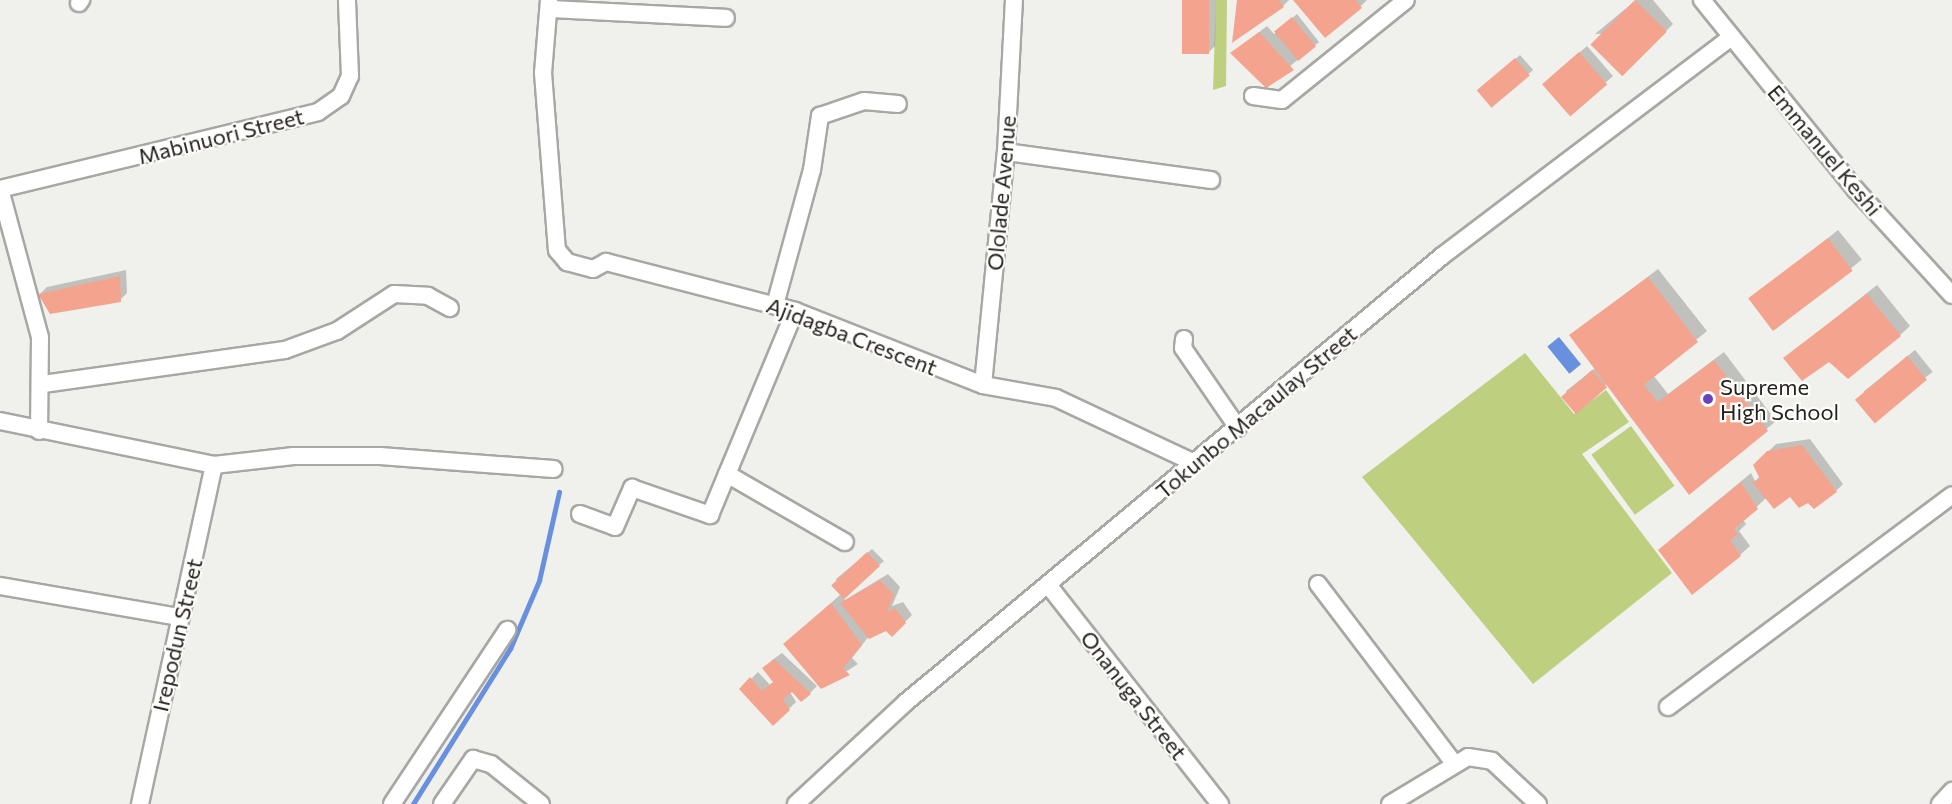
<!DOCTYPE html>
<style>
body{margin:0}
#map{position:relative;width:1952px;height:804px;overflow:hidden;background:#f0f0ed;font-family:Commissioner,sans-serif}
div>[style]{position:absolute}
[style*='--x']{left:calc(var(--x)*1px);top:calc(var(--y)*1px);width:calc(var(--w)*1px);rotate:calc(var(--a)*1deg)}
.green>*{inset:0;background:#becf7f;transform-origin:0 0}
.water>*{inset:0;background:#6890df;transform-origin:0 0}
.shadow>*{inset:0;background:#0003;transform-origin:0 0}
.stream>*{height:4.5px;margin:-2.25px;padding:0 2.25px;transform-origin:2.25px;border-radius:2.25px;background:#6890df}
.building>*{inset:0;background:#f4a48e;transform-origin:0 0}
.roads{filter:drop-shadow(2px 0 #a7a7a4) drop-shadow(-2px 0 #a7a7a4) drop-shadow(0 2px #a7a7a4) drop-shadow(0 -2px #a7a7a4)}
.minor>*{height:16px;margin:-8px;padding:0 8px;transform-origin:8px;border-radius:8px;background:#fff}
.dots>*{width:16px;height:16px;translate:-50% -50%;box-sizing:border-box;border:3px solid #fefdfa;border-radius:50%}
span{translate:-50% -50%;white-space:nowrap;text-align:center;line-height:1.15;-webkit-text-stroke:4.5px #fefdfa;paint-order:stroke}
.street-label{font-size:22px;color:#222221}
.poi-label{font-size:22px;color:#222221}
.left{translate:0 -50%;text-align:left}
</style>
<div id="map">
<div class="green">
<div style="clip-path:polygon(1216px 0,1227px 0,1226px 86px,1213px 90px)"></div>
<div style="clip-path:polygon(1525px 353px,1574px 414px,1606px 390px,1629px 422px,1582px 454px,1672px 573px,1533px 684px,1362px 477px)"></div>
<div style="left:1631px;top:426px;width:74px;height:49px;rotate:54deg"></div>
</div>
<div class="water">
<div style="left:1559px;top:337px;width:35px;height:15px;rotate:51deg"></div>
</div>
<div class="shadow">
<div style="clip-path:polygon(1184px 0,1216px 0,1215px 46px,1208px 53px)"></div>
<div style="clip-path:polygon(1238px 0,1289px 0,1283px 6px)"></div>
<div style="clip-path:polygon(1295px 0,1367px 0,1361px 6px)"></div>
<div style="clip-path:polygon(1636px 0,1653px 0,1673px 24px,1666px 31px,1595px 34px)"></div>
<div style="clip-path:polygon(1297px 14px,1319px 42px,1266px 86px,1232px 53px,1267px 26px,1274px 34px)"></div>
<div style="clip-path:polygon(1587px 46px,1613px 76px,1570px 114px,1551px 77px)"></div>
<div style="left:1520px;top:55px;width:20px;height:48px;rotate:49deg"></div>
<div style="left:1838px;top:230px;width:38px;height:111px;rotate:51deg"></div>
<div style="clip-path:polygon(1658px 269px,1707px 331px,1653px 375px,1668px 394px,1724px 352px,1776px 421px,1689px 493px,1607px 384px,1573px 410px,1566px 391px,1595px 368px,1571px 335px)"></div>
<div style="clip-path:polygon(126px 270px,127px 293px,120px 300px,40px 294px,47px 287px)"></div>
<div style="clip-path:polygon(1877px 285px,1910px 326px,1900px 335px,1829px 361px,1785px 358px)"></div>
<div style="left:1915px;top:350px;width:28px;height:66px;rotate:51deg"></div>
<div style="clip-path:polygon(1810px 439px,1843px 484px,1836px 491px,1809px 502px,1790px 495px,1767px 497px,1743px 520px,1746px 524px,1739px 531px,1750px 546px,1740px 555px,1670px 540px,1751px 473px,1755px 481px,1760px 476px,1754px 466px,1776px 444px)"></div>
<div style="clip-path:polygon(872px 549px,884px 561px,842px 596px,845px 600px,888px 574px,900px 587px,892px 606px,903px 602px,912px 615px,892px 635px,886px 629px,869px 636px,852px 658px,858px 664px,822px 687px,795px 635px,841px 594px,836px 579px)"></div>
<div style="clip-path:polygon(782px 653px,817px 686px,810px 693px,790px 692px,796px 702px,773px 724px,741px 689px,758px 672px,770px 685px,775px 681px,771px 661px)"></div>
</div>
<div class="stream">
<div style="--x:413;--y:804;--w:183;--a:-58"></div>
<div style="--x:510;--y:649;--w:74;--a:-66.9"></div>
<div style="--x:539;--y:581;--w:91;--a:-77.3"></div>
</div>
<div class="building">
<div style="left:1182px;top:0;width:27px;height:54px"></div>
<div style="clip-path:polygon(1237px 0,1279px 0,1284px 7px,1232px 43px)"></div>
<div style="clip-path:polygon(1293px 0,1356px 0,1362px 8px,1325px 38px)"></div>
<div style="left:1635px;top:0;width:45px;height:63px;rotate:45deg"></div>
<div style="left:1292px;top:17px;width:38px;height:23px;rotate:51deg"></div>
<div style="clip-path:polygon(1259px 32px,1294px 70px,1266px 88px,1230px 53px)"></div>
<div style="left:1579px;top:52px;width:43px;height:49px;rotate:49deg"></div>
<div style="left:1515px;top:58px;width:23px;height:50px;rotate:50deg"></div>
<div style="left:1828px;top:238px;width:41px;height:100px;rotate:53deg"></div>
<div style="clip-path:polygon(120px 276px,121px 302px,50px 314px,38px 294px)"></div>
<div style="clip-path:polygon(1648px 277px,1698px 342px,1644px 385px,1658px 402px,1714px 360px,1768px 431px,1689px 495px,1569px 335px)"></div>
<div style="clip-path:polygon(1867px 294px,1901px 336px,1848px 379px,1829px 362px,1802px 381px,1783px 358px)"></div>
<div style="left:1907px;top:356px;width:31px;height:68px;rotate:50deg"></div>
<div style="left:1592px;top:370px;width:23px;height:41px;rotate:49deg"></div>
<div style="clip-path:polygon(1802px 445px,1837px 492px,1814px 509px,1808px 503px,1799px 508px,1790px 497px,1774px 509px,1752px 482px,1760px 479px,1753px 465px,1767px 451px)"></div>
<div style="clip-path:polygon(1741px 482px,1758px 509px,1734px 529px,1738px 534px,1730px 540px,1741px 556px,1692px 595px,1658px 550px)"></div>
<div style="left:867px;top:552px;width:19px;height:49px;rotate:47deg"></div>
<div style="clip-path:polygon(880px 580px,894px 595px,887px 612px,895px 608px,906px 623px,892px 637px,886px 631px,869px 639px,840px 603px)"></div>
<div style="clip-path:polygon(831px 603px,862px 645px,843px 668px,850px 675px,821px 689px,783px 644px)"></div>
<div style="clip-path:polygon(774px 659px,811px 694px,801px 702px,792px 692px,783px 699px,790px 710px,773px 726px,739px 689px,750px 677px,762px 691px,773px 682px,762px 668px)"></div>
</div>
<div class="roads">
<div class="minor">
<div style="--x:549;--y:0;--w:73;--a:94.7"></div>
<div style="--x:543;--y:73;--w:178;--a:85.5"></div>
<div style="--x:557;--y:250;--w:16;--a:50"></div>
<div style="--x:567;--y:262;--w:27;--a:15"></div>
<div style="--x:593;--y:269;--w:15;--a:-28"></div>
<div style="--x:606;--y:262;--w:195;--a:14.5"></div>
<div style="--x:795;--y:311;--w:202;--a:21.5"></div>
<div style="--x:983;--y:385;--w:74;--a:10.1"></div>
<div style="--x:1056;--y:398;--w:153;--a:25.1"></div>
<div style="--x:1702;--y:0;--w:245;--a:51"></div>
<div style="--x:1856;--y:190;--w:142;--a:47.6"></div>
<div style="--x:79;--y:3;--w:4;--a:-56"></div>
<div style="--x:549;--y:9;--w:177;--a:2.9"></div>
<div style="--x:1253;--y:96;--w:29;--a:8"></div>
<div style="--x:1282;--y:100;--w:159;--a:-38.9"></div>
<div style="--x:1006;--y:152;--w:207;--a:7.8"></div>
<div style="--x:0;--y:189;--w:327;--a:-13.6"></div>
<div style="--x:318;--y:112;--w:28;--a:-35"></div>
<div style="--x:341;--y:96;--w:22;--a:-66"></div>
<div style="--x:350;--y:76;--w:76;--a:-92.3"></div>
<div style="--x:0;--y:189;--w:153;--a:74.9"></div>
<div style="--x:40;--y:337;--w:94;--a:90.6"></div>
<div style="--x:775;--y:305;--w:140;--a:-74.7"></div>
<div style="--x:812;--y:170;--w:55;--a:-81.6"></div>
<div style="--x:820;--y:116;--w:46;--a:-18.8"></div>
<div style="--x:864;--y:101;--w:34;--a:5"></div>
<div style="--x:1184;--y:339;--w:9;--a:96"></div>
<div style="--x:1183;--y:348;--w:97;--a:55.5"></div>
<div style="--x:43;--y:384;--w:244;--a:-8"></div>
<div style="--x:285;--y:350;--w:55;--a:-20.1"></div>
<div style="--x:337;--y:331;--w:68;--a:-33"></div>
<div style="--x:394;--y:294;--w:34;--a:3"></div>
<div style="--x:428;--y:296;--w:25;--a:29"></div>
<div style="--x:983;--y:385;--w:234;--a:-84.4"></div>
<div style="--x:1006;--y:152;--w:152;--a:-87"></div>
<div style="--x:0;--y:421;--w:218;--a:11.6"></div>
<div style="--x:214;--y:465;--w:80;--a:-6.5"></div>
<div style="--x:293;--y:456;--w:87;--a:0"></div>
<div style="--x:380;--y:456;--w:174;--a:4.3"></div>
<div style="--x:727;--y:474;--w:136;--a:30"></div>
<div style="--x:580;--y:514;--w:37;--a:20"></div>
<div style="--x:615;--y:527;--w:43;--a:-66.4"></div>
<div style="--x:632;--y:488;--w:83;--a:19.1"></div>
<div style="--x:710;--y:515;--w:221;--a:-67.4"></div>
<div style="--x:1318;--y:584;--w:225;--a:52.8"></div>
<div style="--x:0;--y:586;--w:183;--a:9.8"></div>
<div style="--x:1049;--y:586;--w:277;--a:51.9"></div>
<div style="--x:1668;--y:707;--w:354;--a:-36.7"></div>
<div style="--x:140;--y:804;--w:347;--a:-77.7"></div>
<div style="--x:392;--y:804;--w:209;--a:-56.5"></div>
<div style="--x:442;--y:804;--w:55;--a:-55.4"></div>
<div style="--x:473;--y:759;--w:19;--a:16"></div>
<div style="--x:491;--y:764;--w:64;--a:38.7"></div>
<div style="--x:796;--y:804;--w:149;--a:-42.8"></div>
<div style="--x:905;--y:703;--w:699;--a:-39.77"></div>
<div style="--x:1442;--y:256;--w:363;--a:-37.1"></div>
<div style="--x:1390;--y:804;--w:91;--a:-31.1"></div>
<div style="--x:1468;--y:757;--w:24;--a:9"></div>
<div style="--x:1492;--y:761;--w:63;--a:43.1"></div>
<div style="--x:1940;--y:804;--w:18;--a:-47"></div>
</div>
</div>
<div class="dots">
<div style="left:1708px;top:399px;background:#6943bb"></div>
</div>
<div class="street-label">
<span style="left:221px;top:136px;rotate:-14deg">Mabinuori Street</span>
<span style="left:1825px;top:150px;rotate:50deg">Emmanuel Keshi</span>
<span style="left:1001px;top:193px;rotate:-85deg">Ololade Avenue</span>
<span style="left:852px;top:336px;rotate:21deg">Ajidagba Crescent</span>
<span style="left:1256px;top:412px;rotate:-40deg">Tokunbo Macaulay Street</span>
<span style="left:177px;top:635px;rotate:-77deg">Irepodun Street</span>
<span style="left:1134px;top:695px;rotate:52deg">Onanuga Street</span>
</div>
<div class="poi-label">
<span class="left" style="left:1720px;top:399px">Supreme<br>High School</span>
</div>
</div>
